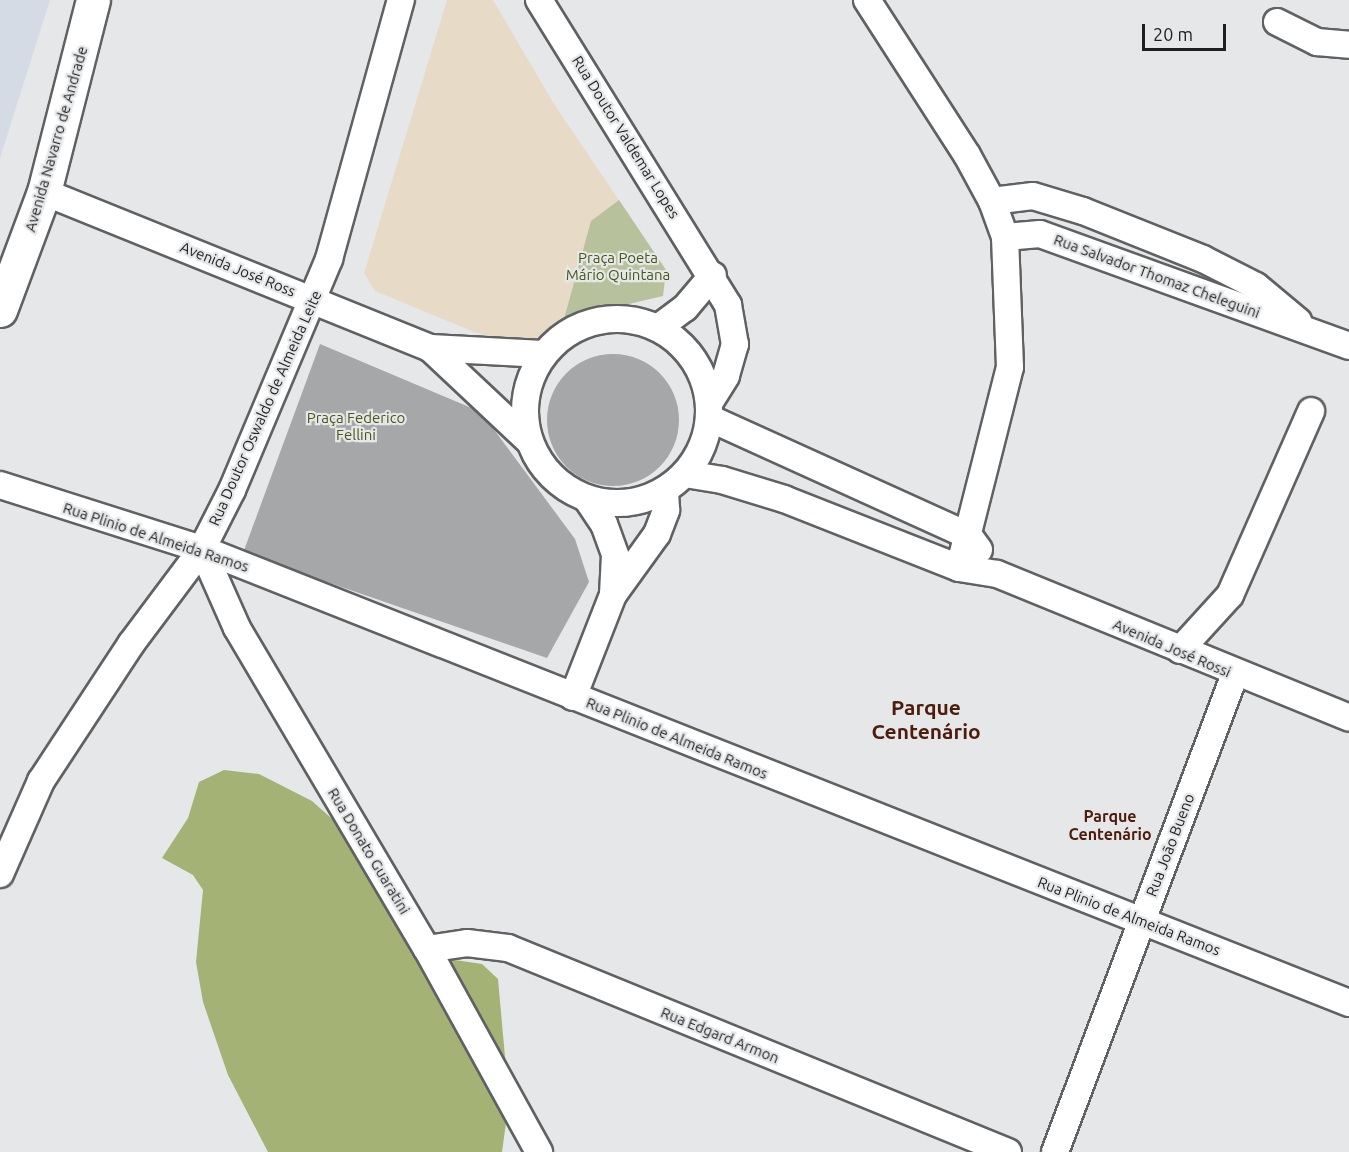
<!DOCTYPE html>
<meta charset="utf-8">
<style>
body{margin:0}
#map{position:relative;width:1349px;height:1152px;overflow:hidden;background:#e5e7e9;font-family:Ubuntu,sans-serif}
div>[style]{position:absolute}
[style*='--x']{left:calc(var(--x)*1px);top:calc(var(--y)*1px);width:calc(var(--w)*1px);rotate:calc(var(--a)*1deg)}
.built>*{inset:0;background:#d5dbe4}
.education>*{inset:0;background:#e7dbc7}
.green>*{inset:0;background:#b7c19c}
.forest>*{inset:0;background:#a4b276}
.building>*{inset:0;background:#a5a7a9}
.round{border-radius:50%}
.roads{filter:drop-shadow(2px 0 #606163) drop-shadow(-2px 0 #606163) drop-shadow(0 2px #606163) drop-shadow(0 -2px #606163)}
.minor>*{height:26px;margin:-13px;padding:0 13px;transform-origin:13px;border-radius:13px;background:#fff}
.minor>.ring{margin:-13px;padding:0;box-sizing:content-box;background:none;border:26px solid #fff;border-radius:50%}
.tertiary>*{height:33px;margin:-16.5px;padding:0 16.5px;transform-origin:16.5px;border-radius:16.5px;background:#fff}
span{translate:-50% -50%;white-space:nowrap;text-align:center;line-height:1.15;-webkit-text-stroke:4.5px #e5e7e9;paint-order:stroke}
.street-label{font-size:15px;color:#1e1f20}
.park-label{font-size:15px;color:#4b5815}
.neighbourhood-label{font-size:16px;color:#4d1c0a;font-weight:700}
.district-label{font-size:21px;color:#4d1c0a;font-weight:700}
.scale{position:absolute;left:1142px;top:24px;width:84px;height:27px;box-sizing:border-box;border:3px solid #1e1f20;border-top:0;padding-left:8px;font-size:18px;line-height:21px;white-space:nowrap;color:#1e1f20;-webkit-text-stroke:4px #e5e7e9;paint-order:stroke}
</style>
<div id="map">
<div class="built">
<div style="clip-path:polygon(0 0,50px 0,0 158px)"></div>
</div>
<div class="education">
<div style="clip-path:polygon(447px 0,493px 0,554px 104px,666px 270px,663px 296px,564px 319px,545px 339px,526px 345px,474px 332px,375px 291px,364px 273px)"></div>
</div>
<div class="green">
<div style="clip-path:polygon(619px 200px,666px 270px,663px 296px,564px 319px,591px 221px)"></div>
</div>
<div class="forest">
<div style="clip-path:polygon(224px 770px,259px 774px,312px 801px,359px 843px,430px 950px,448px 959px,482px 964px,498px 979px,509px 1101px,502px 1152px,268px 1152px,228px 1075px,203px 1002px,196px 962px,203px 890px,193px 875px,162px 858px,188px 818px,199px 782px)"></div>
</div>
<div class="building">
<div style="clip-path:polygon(320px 344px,481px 412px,575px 539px,589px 582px,547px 658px,243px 553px)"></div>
<div class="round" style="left:547px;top:354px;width:132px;height:132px"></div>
</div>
<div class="roads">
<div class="minor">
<div style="--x:539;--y:0;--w:359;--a:58.2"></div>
<div style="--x:728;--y:305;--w:40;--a:80"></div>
<div style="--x:735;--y:344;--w:33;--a:106"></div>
<div style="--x:726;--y:376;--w:31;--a:122"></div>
<div style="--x:867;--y:0;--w:184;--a:57.2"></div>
<div style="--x:967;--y:155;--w:52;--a:61.5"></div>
<div style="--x:992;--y:201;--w:38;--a:70"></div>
<div style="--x:1005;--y:237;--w:130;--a:87.8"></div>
<div style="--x:1010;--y:367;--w:207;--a:104.2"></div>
<div style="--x:1277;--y:22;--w:45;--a:26.6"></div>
<div style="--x:1317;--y:42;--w:32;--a:5"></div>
<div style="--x:44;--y:192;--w:416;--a:22"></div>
<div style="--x:430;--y:348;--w:114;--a:3"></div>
<div style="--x:992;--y:201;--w:41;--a:-7"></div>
<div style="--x:1033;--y:196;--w:52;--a:16.7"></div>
<div style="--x:1083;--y:211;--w:129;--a:21.8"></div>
<div style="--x:1203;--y:259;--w:59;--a:27"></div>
<div style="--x:1256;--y:286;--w:55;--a:39.8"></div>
<div style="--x:1005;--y:237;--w:35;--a:-5"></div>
<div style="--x:1040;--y:234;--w:329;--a:19.9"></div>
<div class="ring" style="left:525px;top:319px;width:158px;height:158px"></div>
<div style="--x:658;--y:328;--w:34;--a:-37"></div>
<div style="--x:685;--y:308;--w:43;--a:-49.7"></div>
<div style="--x:430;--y:348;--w:134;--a:43.2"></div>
<div style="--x:709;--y:418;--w:286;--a:24.4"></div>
<div style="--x:969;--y:536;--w:17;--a:54"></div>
<div style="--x:685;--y:474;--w:37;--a:9"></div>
<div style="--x:722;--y:480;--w:65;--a:17"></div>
<div style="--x:784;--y:499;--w:188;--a:21.5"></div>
<div style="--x:959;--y:568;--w:38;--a:9"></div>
<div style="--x:997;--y:574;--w:380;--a:22.2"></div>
<div style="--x:0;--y:485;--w:212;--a:17.6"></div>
<div style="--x:202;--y:549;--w:1234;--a:21.59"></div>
<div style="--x:587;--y:499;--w:30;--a:56"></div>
<div style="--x:604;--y:524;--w:33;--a:70"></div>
<div style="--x:615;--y:555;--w:40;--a:92.9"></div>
<div style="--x:202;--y:549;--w:86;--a:66.1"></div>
<div style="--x:237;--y:628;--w:373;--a:59.4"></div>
<div style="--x:427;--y:949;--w:232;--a:61.1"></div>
<div style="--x:1180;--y:650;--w:74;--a:-47.7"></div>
<div style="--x:1230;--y:595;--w:201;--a:-66.2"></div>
<div style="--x:573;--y:697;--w:110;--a:-68.6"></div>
<div style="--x:613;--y:595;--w:75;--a:-54.2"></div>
<div style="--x:657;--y:534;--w:26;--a:-69"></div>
<div style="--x:666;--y:510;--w:19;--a:-93"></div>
<div style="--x:0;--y:874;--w:102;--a:-66.2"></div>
<div style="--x:41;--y:781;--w:164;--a:-56.7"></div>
<div style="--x:131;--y:644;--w:119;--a:-53.2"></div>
<div style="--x:202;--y:549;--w:66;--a:-63"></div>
<div style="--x:232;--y:490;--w:251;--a:-67.2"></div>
<div style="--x:329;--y:259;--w:269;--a:-74.5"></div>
<div style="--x:427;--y:949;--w:40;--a:-8.5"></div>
<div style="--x:467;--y:943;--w:41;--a:7"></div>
<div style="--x:508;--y:948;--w:540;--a:22.2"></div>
<div style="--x:1055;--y:1152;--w:511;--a:-69.37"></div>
</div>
<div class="tertiary">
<div style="--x:0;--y:310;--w:126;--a:-69.6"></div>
<div style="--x:44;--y:192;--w:198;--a:-75.7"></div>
</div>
</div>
<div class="street-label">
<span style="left:626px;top:137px;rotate:58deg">Rua Doutor Valdemar Lopes</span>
<span style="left:56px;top:139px;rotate:-74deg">Avenida Navarro de Andrade</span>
<span style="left:238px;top:269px;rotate:22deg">Avenida José Ross</span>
<span style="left:1157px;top:276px;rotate:20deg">Rua Salvador Thomaz Cheleguini</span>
<span style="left:265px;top:408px;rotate:-66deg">Rua Doutor Oswaldo de Almeida Leite</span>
<span style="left:156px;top:537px;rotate:18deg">Rua Plinio de Almeida Ramos</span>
<span style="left:1172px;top:648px;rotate:23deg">Avenida José Rossi</span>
<span style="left:677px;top:738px;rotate:22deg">Rua Plinio de Almeida Ramos</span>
<span style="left:1170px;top:845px;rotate:-69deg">Rua João Bueno</span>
<span style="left:369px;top:851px;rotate:59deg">Rua Donato Guaratini</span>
<span style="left:1129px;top:916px;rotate:21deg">Rua Plinio de Almeida Ramos</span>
<span style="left:720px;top:1035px;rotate:22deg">Rua Edgard Armon</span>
</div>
<div class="park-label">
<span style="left:618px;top:266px">Praça Poeta<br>Mário Quintana</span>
<span style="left:356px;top:426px">Praça Federico<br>Fellini</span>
</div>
<div class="neighbourhood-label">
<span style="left:1110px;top:825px">Parque<br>Centenário</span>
</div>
<div class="district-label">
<span style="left:926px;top:719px">Parque<br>Centenário</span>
</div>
<div class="scale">20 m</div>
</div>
